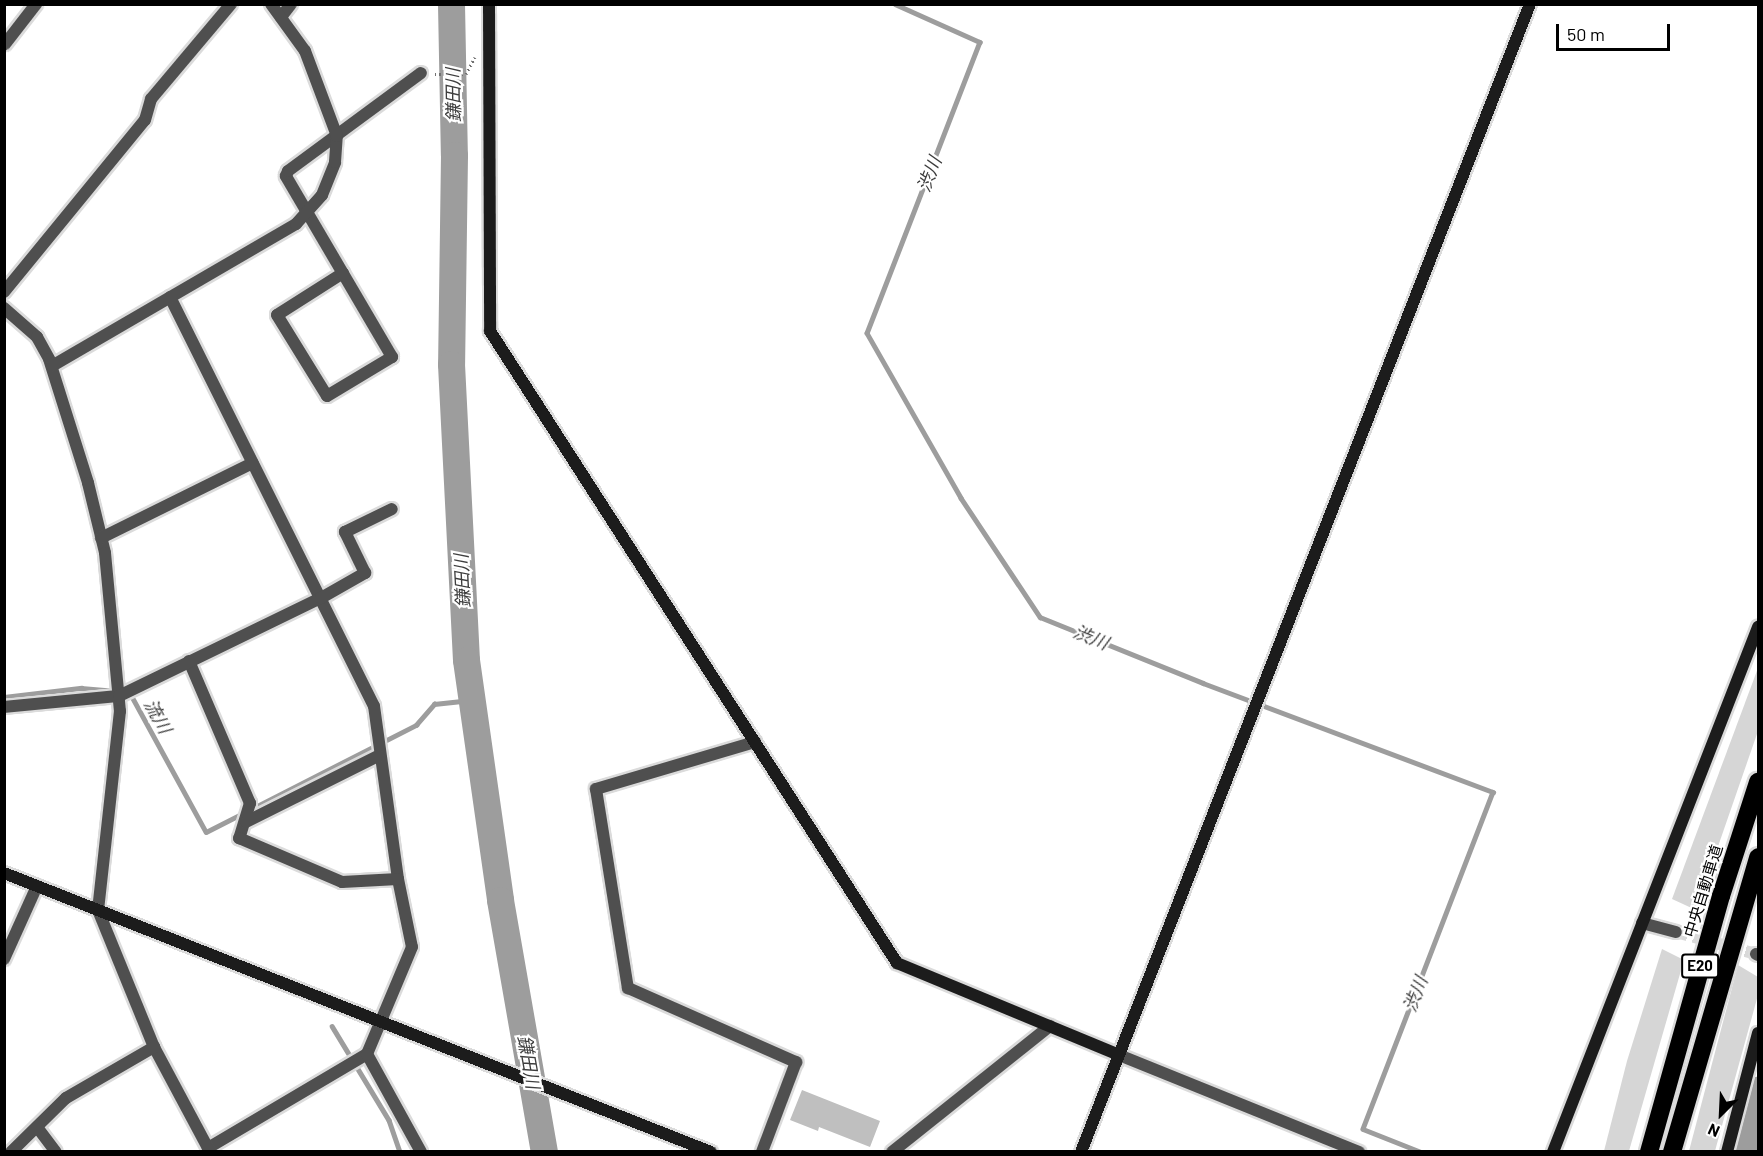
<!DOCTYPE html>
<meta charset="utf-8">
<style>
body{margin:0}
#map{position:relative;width:1763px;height:1156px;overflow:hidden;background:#fff;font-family:Barlow,"Noto Sans JP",sans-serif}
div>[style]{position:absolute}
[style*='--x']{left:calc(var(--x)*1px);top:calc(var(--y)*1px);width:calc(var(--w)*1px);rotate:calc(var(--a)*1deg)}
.green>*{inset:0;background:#d6d6d6}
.stream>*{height:4.5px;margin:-2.25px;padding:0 2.25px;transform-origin:2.25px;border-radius:2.25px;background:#9d9d9d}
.river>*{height:27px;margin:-13.5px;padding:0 13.5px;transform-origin:13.5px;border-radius:13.5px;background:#9d9d9d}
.building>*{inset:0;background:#bfbfbf}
.street-tunnel>*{height:12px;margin-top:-6px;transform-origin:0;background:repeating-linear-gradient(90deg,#d9d9d9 0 12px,transparent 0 18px)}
.path>*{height:3px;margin-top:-1.5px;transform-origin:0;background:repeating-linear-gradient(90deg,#717171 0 1.5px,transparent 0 4.5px)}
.roads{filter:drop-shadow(2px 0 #dbdbdb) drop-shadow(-2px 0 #dbdbdb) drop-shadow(0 2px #dbdbdb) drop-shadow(0 -2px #dbdbdb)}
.street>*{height:12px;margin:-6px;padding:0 6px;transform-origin:6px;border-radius:6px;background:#4f4f4f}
.secondary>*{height:12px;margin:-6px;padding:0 6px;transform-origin:6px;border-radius:6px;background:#1c1c1c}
.highway>*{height:18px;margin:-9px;padding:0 9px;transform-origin:9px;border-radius:9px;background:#000}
span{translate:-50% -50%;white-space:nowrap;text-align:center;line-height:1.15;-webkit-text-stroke:4.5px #fff;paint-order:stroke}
.shield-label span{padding:2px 4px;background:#fff;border:2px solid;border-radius:4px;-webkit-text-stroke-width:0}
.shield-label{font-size:15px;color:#000;font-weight:700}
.street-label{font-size:16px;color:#000}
.water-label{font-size:18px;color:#3e3e3e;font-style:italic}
.frame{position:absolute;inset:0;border:6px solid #000;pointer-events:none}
.north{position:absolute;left:1691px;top:1084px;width:60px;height:60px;-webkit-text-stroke:4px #fff;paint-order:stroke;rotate:204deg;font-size:16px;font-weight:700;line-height:24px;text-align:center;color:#000}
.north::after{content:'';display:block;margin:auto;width:21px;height:27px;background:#000;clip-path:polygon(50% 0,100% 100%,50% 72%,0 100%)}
.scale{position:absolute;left:1556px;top:24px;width:114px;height:27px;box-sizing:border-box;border:3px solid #000;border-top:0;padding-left:8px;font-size:18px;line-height:21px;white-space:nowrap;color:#000;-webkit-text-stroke:4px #fff;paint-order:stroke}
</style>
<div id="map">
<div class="green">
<div style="clip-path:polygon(1758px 668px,1758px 731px,1696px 910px,1672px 899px)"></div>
<div style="clip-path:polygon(1662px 949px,1684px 960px,1629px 1151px,1604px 1151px,1627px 1061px)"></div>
<div style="clip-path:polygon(1738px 965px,1758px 977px,1758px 995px,1715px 1151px,1689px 1151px)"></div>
</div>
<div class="stream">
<div style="--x:895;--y:4;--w:93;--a:24.1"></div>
<div style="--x:980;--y:42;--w:312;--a:111.2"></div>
<div style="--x:867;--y:333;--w:190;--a:60.3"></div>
<div style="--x:961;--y:498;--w:143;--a:56.4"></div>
<div style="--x:1040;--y:617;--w:176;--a:22"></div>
<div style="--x:1203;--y:683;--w:310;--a:20.6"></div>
<div style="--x:1493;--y:792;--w:361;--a:111.1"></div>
<div style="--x:1363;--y:1129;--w:62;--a:21.6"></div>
<div style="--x:130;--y:693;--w:158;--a:61.3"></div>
<div style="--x:206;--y:832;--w:236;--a:-27"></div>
<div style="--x:416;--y:725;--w:28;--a:-49"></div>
<div style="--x:434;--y:704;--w:37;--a:-6"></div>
<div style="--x:4;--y:697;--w:78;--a:-6.7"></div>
<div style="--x:81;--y:688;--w:35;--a:5"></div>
<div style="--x:332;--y:1026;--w:110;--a:58.8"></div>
<div style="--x:389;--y:1120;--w:34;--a:71"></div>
</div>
<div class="river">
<div style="--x:451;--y:4;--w:151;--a:88.9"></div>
<div style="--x:454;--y:155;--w:209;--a:90.8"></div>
<div style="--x:451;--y:364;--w:296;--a:87.1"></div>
<div style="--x:466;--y:660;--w:242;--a:81.9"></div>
<div style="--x:500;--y:900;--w:256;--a:80.1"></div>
<div style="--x:1744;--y:1152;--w:64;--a:-77.3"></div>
</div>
<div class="building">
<div style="clip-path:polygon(802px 1090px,880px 1121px,870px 1147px,819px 1127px,818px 1131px,790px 1120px)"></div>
</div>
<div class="street-tunnel">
<div style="--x:1676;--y:932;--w:83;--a:15.4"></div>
</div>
<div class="path">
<div style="--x:435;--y:74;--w:31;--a:0"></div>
<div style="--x:466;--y:74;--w:19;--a:-62"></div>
</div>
<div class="roads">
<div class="street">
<div style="--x:281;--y:17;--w:16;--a:-52"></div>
<div style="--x:5;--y:44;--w:51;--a:-52.2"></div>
<div style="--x:343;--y:273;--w:78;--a:147.5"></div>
<div style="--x:277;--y:315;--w:95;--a:58.3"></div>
<div style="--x:327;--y:396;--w:76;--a:-31"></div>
<div style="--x:392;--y:357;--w:210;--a:-120.4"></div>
<div style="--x:286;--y:176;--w:5;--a:-68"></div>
<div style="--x:288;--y:171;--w:165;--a:-36.4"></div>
<div style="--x:4;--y:292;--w:222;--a:-50.7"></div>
<div style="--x:145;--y:120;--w:22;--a:-74"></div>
<div style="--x:151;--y:99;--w:124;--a:-49.9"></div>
<div style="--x:170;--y:297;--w:457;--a:63.5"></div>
<div style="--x:374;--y:706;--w:175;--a:82.1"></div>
<div style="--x:398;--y:879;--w:69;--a:78.4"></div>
<div style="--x:412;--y:947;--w:116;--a:112.8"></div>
<div style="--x:367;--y:1054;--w:185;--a:149.4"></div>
<div style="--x:4;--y:308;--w:44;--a:41.3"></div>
<div style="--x:37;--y:337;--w:25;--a:61"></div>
<div style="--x:49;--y:359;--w:130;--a:72.5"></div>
<div style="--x:88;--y:483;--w:72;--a:76.3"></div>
<div style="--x:105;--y:553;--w:159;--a:84.6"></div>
<div style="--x:120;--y:711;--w:200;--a:96.3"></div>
<div style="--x:98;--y:910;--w:148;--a:67.8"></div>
<div style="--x:154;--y:1047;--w:119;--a:61.9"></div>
<div style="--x:52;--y:366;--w:282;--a:-30.2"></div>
<div style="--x:296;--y:224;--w:39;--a:-48"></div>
<div style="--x:322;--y:195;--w:35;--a:-68"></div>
<div style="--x:335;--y:162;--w:26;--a:-86"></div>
<div style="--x:337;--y:136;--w:91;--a:-110.6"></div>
<div style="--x:305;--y:51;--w:58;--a:-125.9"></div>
<div style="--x:101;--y:538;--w:169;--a:-26.3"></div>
<div style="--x:189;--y:661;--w:155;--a:66.8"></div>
<div style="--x:250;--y:803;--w:37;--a:107"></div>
<div style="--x:239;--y:838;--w:112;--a:23.1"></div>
<div style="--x:342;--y:882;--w:56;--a:-3.1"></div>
<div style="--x:4;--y:707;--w:116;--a:-5.5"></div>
<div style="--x:119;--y:696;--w:225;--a:-25.9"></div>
<div style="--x:321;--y:598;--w:51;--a:-29.6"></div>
<div style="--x:365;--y:573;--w:46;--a:-116"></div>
<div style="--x:345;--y:532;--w:52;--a:-26.1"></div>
<div style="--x:755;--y:742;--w:166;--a:163.5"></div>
<div style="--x:596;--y:789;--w:202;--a:80.9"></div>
<div style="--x:628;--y:988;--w:184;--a:23.8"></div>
<div style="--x:796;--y:1062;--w:96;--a:110.7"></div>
<div style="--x:246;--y:822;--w:148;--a:-26.6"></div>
<div style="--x:1642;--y:923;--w:35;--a:15"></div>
<div style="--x:1756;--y:954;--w:2;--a:27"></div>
<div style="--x:4;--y:959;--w:80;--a:-65.7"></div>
<div style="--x:367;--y:1054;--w:112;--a:61.1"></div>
<div style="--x:1119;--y:1055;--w:259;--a:22"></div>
<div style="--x:37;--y:1127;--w:31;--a:53"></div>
<div style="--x:11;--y:1152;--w:77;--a:-44.5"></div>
<div style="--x:66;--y:1098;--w:102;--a:-30.1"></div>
<div style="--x:892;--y:1152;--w:202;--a:-38.6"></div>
</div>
<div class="secondary">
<div style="--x:489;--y:4;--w:327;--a:89.8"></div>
<div style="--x:490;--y:331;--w:752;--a:57.22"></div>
<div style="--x:897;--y:963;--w:240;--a:22.5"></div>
<div style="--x:4;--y:873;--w:760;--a:21.54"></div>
<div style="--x:1081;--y:1152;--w:1233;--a:-68.64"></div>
<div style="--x:1553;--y:1152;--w:564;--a:-68.67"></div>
<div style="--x:1727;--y:1152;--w:123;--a:-75.4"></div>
</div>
<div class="highway">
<div style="--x:1649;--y:1152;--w:266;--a:-74.3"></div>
<div style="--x:1721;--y:896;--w:120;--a:-72"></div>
<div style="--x:1672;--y:1152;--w:307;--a:-73.7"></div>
</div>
</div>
<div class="shield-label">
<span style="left:1700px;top:966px">E20</span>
</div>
<div class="street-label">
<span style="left:1703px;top:891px;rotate:-73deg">中央自動車道</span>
</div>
<div class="water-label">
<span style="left:453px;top:95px;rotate:-91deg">鎌田川</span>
<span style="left:929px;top:174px;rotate:-69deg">渋川</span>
<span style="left:462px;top:581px;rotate:-93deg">鎌田川</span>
<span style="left:1091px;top:637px;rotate:22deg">渋川</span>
<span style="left:158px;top:716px;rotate:61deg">流川</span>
<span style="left:1415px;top:994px;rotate:-69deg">渋川</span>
<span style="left:529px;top:1062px;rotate:80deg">鎌田川</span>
</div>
<div class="frame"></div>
<div class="north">N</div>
<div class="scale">50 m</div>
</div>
